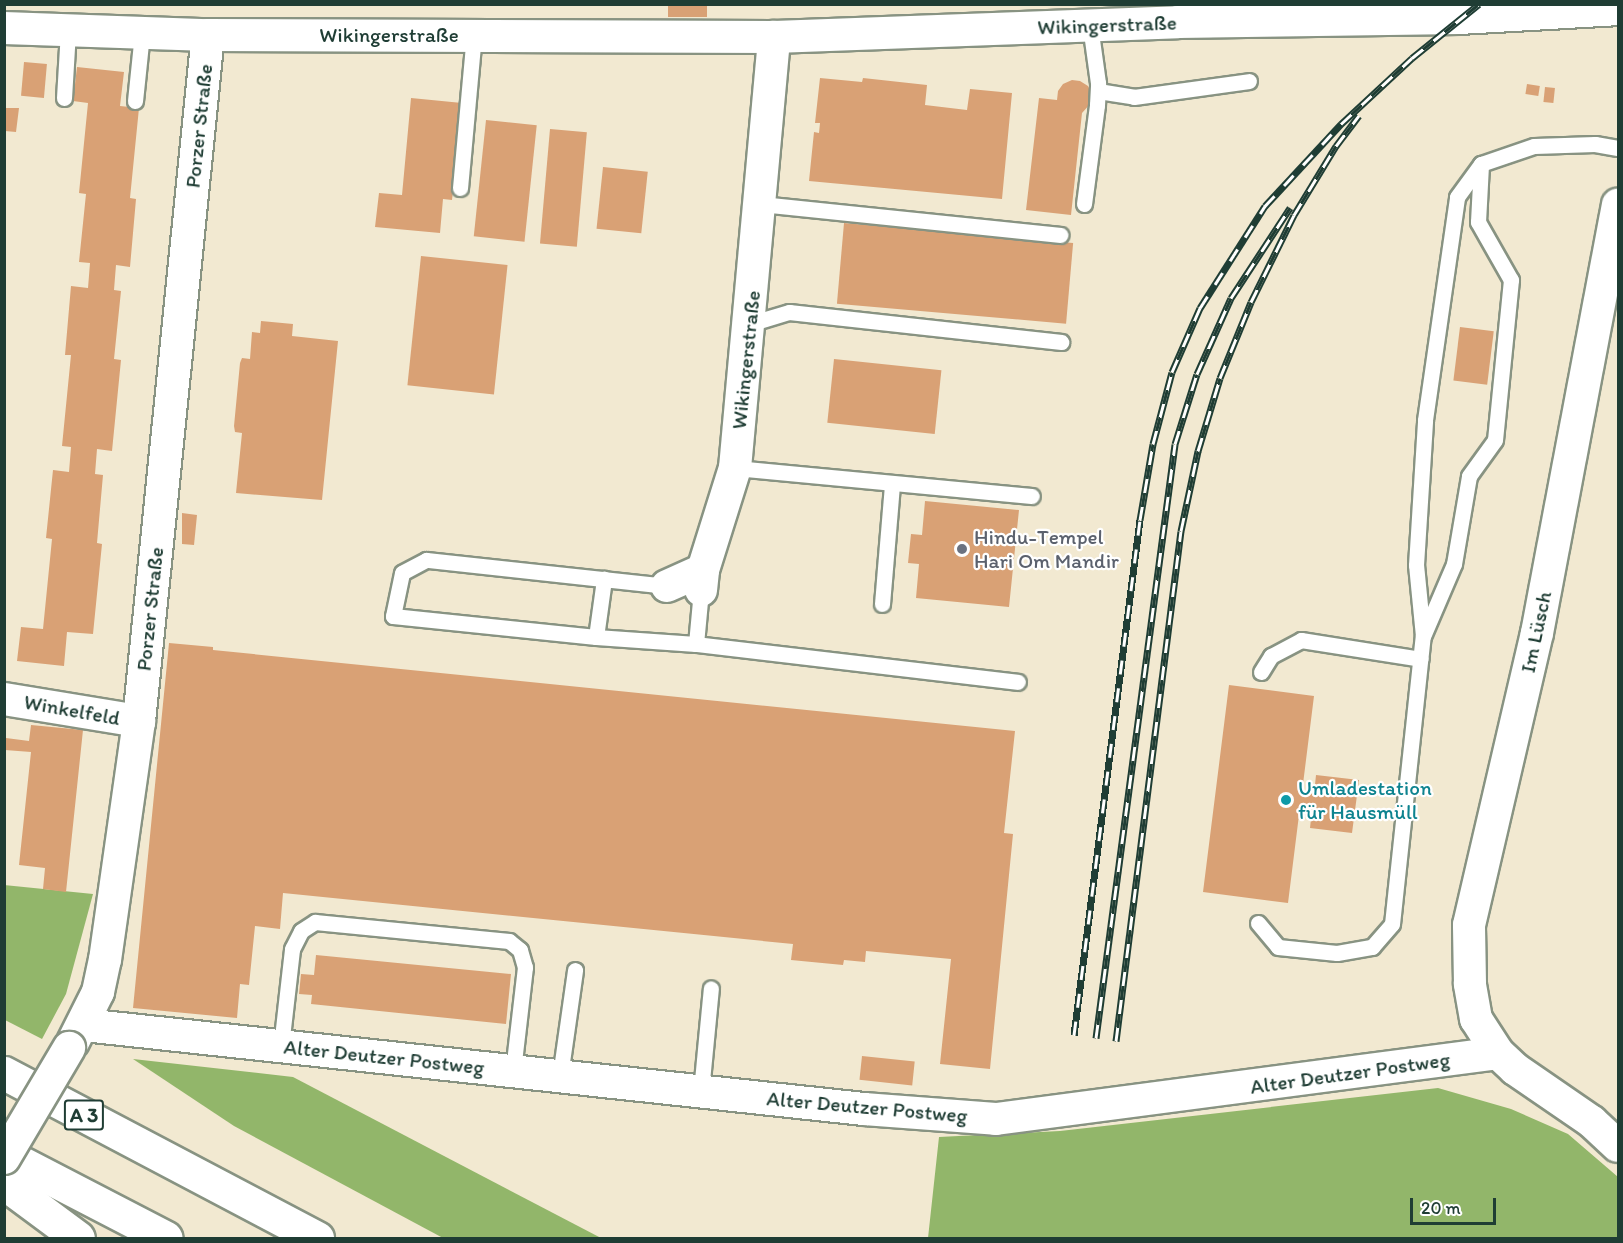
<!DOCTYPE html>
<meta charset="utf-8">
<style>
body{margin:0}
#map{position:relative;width:1623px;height:1243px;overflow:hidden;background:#f2e9d1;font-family:Itim,sans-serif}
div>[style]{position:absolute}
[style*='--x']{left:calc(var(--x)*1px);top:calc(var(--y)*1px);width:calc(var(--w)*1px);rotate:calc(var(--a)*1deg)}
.forest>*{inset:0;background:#92b66a}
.building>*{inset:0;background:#d9a175;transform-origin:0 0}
.roads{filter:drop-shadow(2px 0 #889382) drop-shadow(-2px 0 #889382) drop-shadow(0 2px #889382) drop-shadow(0 -2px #889382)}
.service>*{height:15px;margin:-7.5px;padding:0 7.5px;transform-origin:7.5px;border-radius:7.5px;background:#fff}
.minor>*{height:32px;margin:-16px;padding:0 16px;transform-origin:16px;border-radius:16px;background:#fff}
.motorway>*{height:33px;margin:-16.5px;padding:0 16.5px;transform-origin:16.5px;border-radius:16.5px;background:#fff}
.rail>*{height:7px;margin-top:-3.5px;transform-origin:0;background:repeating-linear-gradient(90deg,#fff 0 14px,#1f3d34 0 28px);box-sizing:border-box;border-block:2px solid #1f3d34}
.bridges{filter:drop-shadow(2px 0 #889382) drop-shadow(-2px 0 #889382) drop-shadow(0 2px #889382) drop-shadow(0 -2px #889382)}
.minor-bridge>*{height:32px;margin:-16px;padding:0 16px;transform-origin:16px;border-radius:16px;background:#fff}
.dots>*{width:16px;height:16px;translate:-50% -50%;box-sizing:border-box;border:3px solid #fff;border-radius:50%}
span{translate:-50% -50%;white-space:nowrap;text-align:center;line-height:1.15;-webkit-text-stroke:4.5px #fff;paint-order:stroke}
.shield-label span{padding:2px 4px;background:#fff;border:2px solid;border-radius:4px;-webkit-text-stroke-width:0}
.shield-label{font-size:20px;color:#1f3d34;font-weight:700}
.street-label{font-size:21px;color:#1f3d34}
.worship-label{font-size:21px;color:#5b616d}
.left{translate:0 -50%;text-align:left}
.culture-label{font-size:21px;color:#0d838f}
.frame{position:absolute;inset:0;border:6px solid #1f3d34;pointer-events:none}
.scale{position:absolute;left:1410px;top:1198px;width:86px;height:27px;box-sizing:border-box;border:3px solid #1f3d34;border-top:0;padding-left:8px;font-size:18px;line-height:21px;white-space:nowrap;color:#1f3d34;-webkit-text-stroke:4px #fff;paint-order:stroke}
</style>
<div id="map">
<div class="forest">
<div style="clip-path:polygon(4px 885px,93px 894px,66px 994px,42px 1039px,5px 1020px)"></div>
<div style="clip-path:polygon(133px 1059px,293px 1077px,601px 1238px,443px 1238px,234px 1126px)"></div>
<div style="clip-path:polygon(1438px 1088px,1511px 1109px,1568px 1134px,1618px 1177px,1618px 1238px,928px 1238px,939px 1137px,1060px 1131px)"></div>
</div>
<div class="building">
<div style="left:668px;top:4px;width:39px;height:13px"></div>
<div style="left:24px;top:62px;width:23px;height:34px;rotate:5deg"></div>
<div style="clip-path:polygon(77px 67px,124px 72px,120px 106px,139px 108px,130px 198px,136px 199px,130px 267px,116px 265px,114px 290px,121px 291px,114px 359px,121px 360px,112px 451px,97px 449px,95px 474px,103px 475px,97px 543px,102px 544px,93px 634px,67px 632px,64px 666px,17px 661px,21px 627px,43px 629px,52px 539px,46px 538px,53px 470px,69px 472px,71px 447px,62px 446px,71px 355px,65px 355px,71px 286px,88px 288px,90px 263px,79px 262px,86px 194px,79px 193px,88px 103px,73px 101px)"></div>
<div style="clip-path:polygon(820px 78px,862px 82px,863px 78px,927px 85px,925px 105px,967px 110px,970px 89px,1012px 93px,1002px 199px,809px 181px,814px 132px,819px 133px,820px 123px,815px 123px)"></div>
<div style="clip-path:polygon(1072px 80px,1080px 81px,1088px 86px,1092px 94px,1091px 103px,1082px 113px,1071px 215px,1026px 210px,1039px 98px,1057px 100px,1058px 91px,1063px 84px)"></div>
<div style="left:1527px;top:84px;width:13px;height:10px;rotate:9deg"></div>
<div style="left:1545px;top:87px;width:10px;height:15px;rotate:6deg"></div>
<div style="clip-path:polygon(411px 98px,462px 103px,452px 200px,443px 199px,440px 233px,375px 227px,379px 193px,402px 195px)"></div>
<div style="clip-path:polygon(5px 108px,19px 108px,16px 132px,5px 131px)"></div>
<div style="left:486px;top:120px;width:51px;height:117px;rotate:6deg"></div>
<div style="left:550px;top:129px;width:37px;height:115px;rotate:5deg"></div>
<div style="left:603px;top:167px;width:45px;height:62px;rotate:6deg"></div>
<div style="left:844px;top:223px;width:230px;height:81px;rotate:5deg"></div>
<div style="left:421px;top:256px;width:87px;height:130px;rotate:6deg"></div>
<div style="clip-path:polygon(261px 321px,293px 324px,292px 336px,338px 341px,322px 500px,236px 493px,242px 433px,235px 432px,234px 426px,240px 363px,242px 358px,250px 359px,252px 332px,260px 333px)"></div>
<div style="left:1460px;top:327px;width:34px;height:54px;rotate:7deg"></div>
<div style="left:834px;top:359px;width:108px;height:64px;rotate:6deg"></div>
<div style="clip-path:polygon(925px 501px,1019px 510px,1009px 607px,916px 598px,919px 564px,908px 563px,911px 534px,922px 535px)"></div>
<div style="clip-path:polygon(182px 513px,197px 515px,194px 545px,182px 544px)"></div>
<div style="clip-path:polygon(169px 643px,213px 647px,213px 650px,1015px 731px,1004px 833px,1013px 834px,990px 1069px,940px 1064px,951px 959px,866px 951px,865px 962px,844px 960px,843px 965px,791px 960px,793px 944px,283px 893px,280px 929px,255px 926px,249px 985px,240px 984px,237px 1018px,133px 1008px)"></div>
<div style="clip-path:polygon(1229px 685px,1314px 696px,1302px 792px,1314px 794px,1316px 775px,1359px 780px,1352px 833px,1310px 828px,1312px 809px,1300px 807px,1288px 903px,1203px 892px)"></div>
<div style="clip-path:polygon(31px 725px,83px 730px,66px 892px,43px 889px,45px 868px,19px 865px,31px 752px,5px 750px,6px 738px,29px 741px)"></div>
<div style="clip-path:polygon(316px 955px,511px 974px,506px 1024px,311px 1004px,312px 995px,299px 994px,301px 974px,314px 975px)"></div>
<div style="left:862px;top:1056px;width:53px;height:24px;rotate:6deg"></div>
</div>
<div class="roads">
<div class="service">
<div style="--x:1098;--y:91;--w:36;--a:9"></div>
<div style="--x:1134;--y:97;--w:116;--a:-7.9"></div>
<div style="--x:64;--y:98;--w:67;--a:-86.6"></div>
<div style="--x:135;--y:101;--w:68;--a:-84.1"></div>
<div style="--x:460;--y:188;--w:154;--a:-84.8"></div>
<div style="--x:761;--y:204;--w:301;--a:5.9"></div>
<div style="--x:1084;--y:204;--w:100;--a:-82.5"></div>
<div style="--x:1097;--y:105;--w:22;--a:-87"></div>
<div style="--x:1098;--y:83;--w:59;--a:-97.9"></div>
<div style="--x:749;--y:324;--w:42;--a:-16.7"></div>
<div style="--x:789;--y:312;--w:274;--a:6.3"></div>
<div style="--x:735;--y:468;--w:298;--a:5.4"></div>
<div style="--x:667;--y:586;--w:242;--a:-173.8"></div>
<div style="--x:426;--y:560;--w:27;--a:152"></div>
<div style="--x:402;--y:573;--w:44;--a:101.8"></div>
<div style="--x:393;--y:616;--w:204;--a:5.9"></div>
<div style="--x:596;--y:637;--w:100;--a:4"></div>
<div style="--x:696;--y:644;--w:324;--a:6.7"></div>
<div style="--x:882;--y:604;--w:120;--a:-85.2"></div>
<div style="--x:1424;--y:634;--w:76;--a:-66.8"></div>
<div style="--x:1454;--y:564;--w:89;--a:-80.3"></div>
<div style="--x:1469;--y:476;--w:44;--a:-54.2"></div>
<div style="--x:1495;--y:440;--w:161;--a:-84.3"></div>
<div style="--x:1511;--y:280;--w:67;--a:-119.6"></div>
<div style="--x:1478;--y:222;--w:58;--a:-87"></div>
<div style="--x:596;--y:637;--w:59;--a:-82.1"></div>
<div style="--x:696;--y:644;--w:54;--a:-84.7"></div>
<div style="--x:1261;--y:672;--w:19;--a:-58"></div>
<div style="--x:1271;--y:656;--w:34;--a:-28"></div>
<div style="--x:1301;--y:640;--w:121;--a:9"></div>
<div style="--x:1258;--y:923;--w:31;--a:50"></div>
<div style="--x:1278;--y:947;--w:59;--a:5.8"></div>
<div style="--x:1337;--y:953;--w:36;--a:-10"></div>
<div style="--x:1372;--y:947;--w:30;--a:-49"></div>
<div style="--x:1392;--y:924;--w:290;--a:-83.9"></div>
<div style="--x:1423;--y:636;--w:71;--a:-95.6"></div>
<div style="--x:1416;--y:565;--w:145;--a:-86.4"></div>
<div style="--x:1425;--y:420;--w:225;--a:-81.8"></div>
<div style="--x:1457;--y:197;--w:41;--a:-54"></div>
<div style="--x:1481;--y:164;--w:56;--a:-18.8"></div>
<div style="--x:1534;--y:146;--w:61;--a:-1.9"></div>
<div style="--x:1595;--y:144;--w:23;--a:10"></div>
<div style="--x:281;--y:1046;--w:98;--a:-83.5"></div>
<div style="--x:292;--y:949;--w:20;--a:-63"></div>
<div style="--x:301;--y:931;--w:17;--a:-33"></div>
<div style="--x:315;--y:922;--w:195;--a:5.6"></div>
<div style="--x:509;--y:941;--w:14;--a:39"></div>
<div style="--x:520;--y:950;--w:18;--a:74"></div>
<div style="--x:525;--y:967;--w:105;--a:96.6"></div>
<div style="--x:560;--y:1076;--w:107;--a:-81.9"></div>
<div style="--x:701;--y:1091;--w:103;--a:-84.5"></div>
</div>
<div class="minor">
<div style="--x:4;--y:28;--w:204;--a:2"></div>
<div style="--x:208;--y:35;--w:566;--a:0.2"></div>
<div style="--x:774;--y:37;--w:404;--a:-2.1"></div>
<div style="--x:1178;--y:22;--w:281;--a:-0.8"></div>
<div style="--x:1459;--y:18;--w:159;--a:-3.2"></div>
<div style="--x:667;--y:586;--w:39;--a:-24"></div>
<div style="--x:701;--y:590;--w:20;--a:-84"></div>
<div style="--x:703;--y:570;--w:107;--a:-72.6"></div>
<div style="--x:735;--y:468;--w:433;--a:-84.8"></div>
<div style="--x:4;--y:699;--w:137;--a:9.3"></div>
<div style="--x:84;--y:1025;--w:785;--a:6.15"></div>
<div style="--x:864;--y:1109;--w:132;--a:4.3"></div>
<div style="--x:996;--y:1119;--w:506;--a:-7.49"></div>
<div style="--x:1498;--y:1053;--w:23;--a:43"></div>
<div style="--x:1515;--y:1069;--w:93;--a:34.5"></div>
<div style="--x:1592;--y:1122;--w:35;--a:43"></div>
<div style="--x:73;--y:1042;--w:56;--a:-63.4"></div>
<div style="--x:98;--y:992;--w:33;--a:-78"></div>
<div style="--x:105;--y:960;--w:241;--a:-81.9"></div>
<div style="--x:139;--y:721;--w:689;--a:-84.26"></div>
<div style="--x:1498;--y:1053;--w:40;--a:-122.9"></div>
<div style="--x:1476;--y:1019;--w:36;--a:-100"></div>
<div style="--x:1470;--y:984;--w:59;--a:-91"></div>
<div style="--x:1469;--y:925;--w:300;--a:-76.9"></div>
<div style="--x:1537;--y:633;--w:436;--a:-79.3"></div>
</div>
<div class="motorway">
<div style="--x:4;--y:1073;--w:354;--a:27.8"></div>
<div style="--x:4;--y:1154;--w:182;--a:27.4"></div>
<div style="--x:4;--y:1183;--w:92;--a:36.6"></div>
</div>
</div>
<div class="rail">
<div style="--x:1074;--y:1035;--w:519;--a:-82.7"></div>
<div style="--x:1140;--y:520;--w:77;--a:-80.3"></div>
<div style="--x:1153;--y:444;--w:74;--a:-75.2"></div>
<div style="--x:1172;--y:372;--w:70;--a:-66.4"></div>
<div style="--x:1200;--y:308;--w:121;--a:-57.5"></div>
<div style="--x:1265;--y:206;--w:112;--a:-47.2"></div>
<div style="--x:1341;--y:124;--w:97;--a:-42.9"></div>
<div style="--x:1412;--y:58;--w:86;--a:-38.9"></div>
<div style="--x:1096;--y:1038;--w:599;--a:-82.42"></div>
<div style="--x:1175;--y:444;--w:73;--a:-72.6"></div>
<div style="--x:1197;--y:374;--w:83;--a:-65.9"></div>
<div style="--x:1231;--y:298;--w:108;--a:-56.8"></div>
<div style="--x:1116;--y:1041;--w:514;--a:-82.74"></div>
<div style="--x:1181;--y:531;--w:82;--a:-78"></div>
<div style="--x:1198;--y:451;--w:76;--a:-73.2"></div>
<div style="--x:1220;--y:378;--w:82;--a:-67.8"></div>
<div style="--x:1251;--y:302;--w:97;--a:-63.7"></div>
<div style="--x:1294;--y:215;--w:81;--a:-58.7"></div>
<div style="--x:1336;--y:146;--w:38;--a:-53"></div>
</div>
<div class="bridges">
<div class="minor-bridge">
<div style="--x:4;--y:1158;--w:128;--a:-59.4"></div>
</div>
</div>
<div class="dots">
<div style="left:962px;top:549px;background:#6b7280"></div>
<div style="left:1286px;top:800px;background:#0f9aa8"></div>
</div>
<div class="shield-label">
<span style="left:84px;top:1115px">A 3</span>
</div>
<div class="street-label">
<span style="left:1107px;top:25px;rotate:-2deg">Wikingerstraße</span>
<span style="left:389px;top:35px">Wikingerstraße</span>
<span style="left:199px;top:126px;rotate:-84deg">Porzer Straße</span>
<span style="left:746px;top:360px;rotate:-84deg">Wikingerstraße</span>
<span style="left:150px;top:609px;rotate:-84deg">Porzer Straße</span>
<span style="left:1536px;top:632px;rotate:-78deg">Im Lüsch</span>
<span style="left:72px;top:710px;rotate:10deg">Winkelfeld</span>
<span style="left:384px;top:1057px;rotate:6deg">Alter Deutzer Postweg</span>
<span style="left:1350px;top:1073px;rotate:-8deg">Alter Deutzer Postweg</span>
<span style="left:867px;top:1107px;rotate:5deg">Alter Deutzer Postweg</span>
</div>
<div class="worship-label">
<span class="left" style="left:974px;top:549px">Hindu-Tempel<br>Hari Om Mandir</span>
</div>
<div class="culture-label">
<span class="left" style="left:1298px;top:800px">Umladestation<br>für Hausmüll</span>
</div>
<div class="frame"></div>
<div class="scale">20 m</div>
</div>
